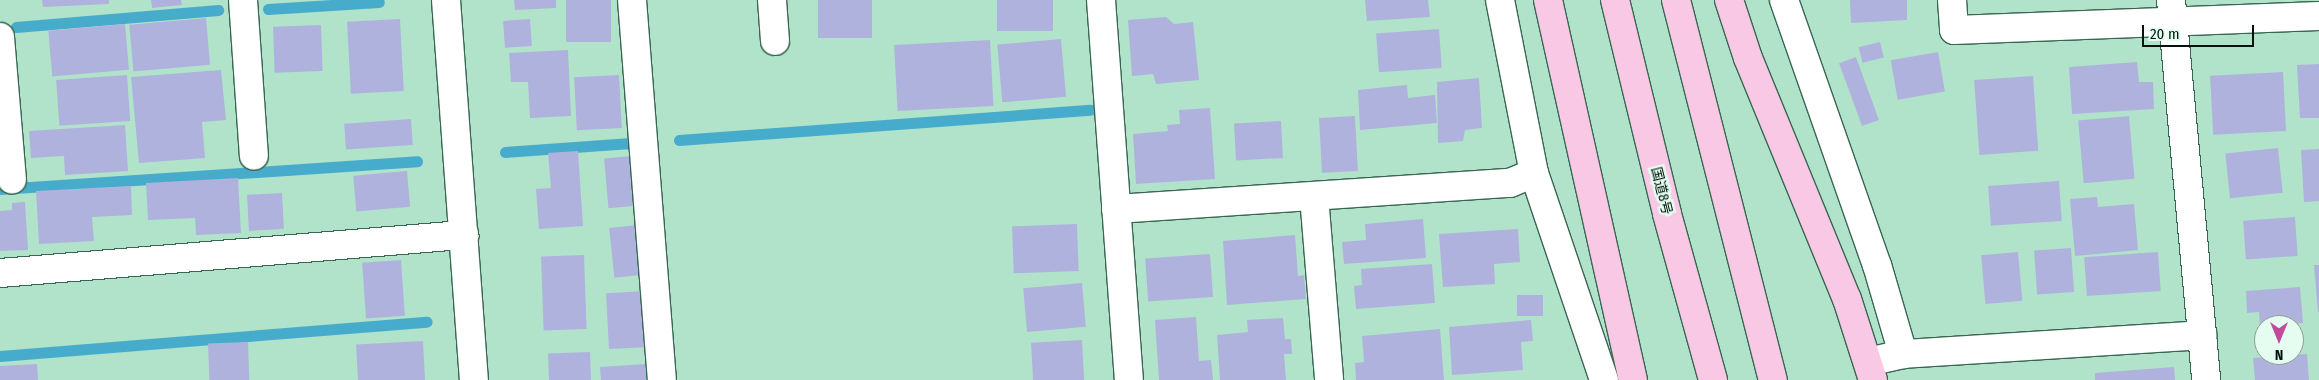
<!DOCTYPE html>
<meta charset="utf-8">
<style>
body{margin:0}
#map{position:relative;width:2319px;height:380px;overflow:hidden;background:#b1e3ca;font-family:"Fira Sans Condensed","Noto Sans JP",sans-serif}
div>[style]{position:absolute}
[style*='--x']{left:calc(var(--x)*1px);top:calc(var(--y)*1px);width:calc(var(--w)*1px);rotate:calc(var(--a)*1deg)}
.stream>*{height:11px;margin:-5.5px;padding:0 5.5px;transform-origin:5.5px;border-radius:5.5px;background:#47accc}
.building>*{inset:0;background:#b0b2de;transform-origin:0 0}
.roads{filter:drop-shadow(1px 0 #386651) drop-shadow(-1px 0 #386651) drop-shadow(0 1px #386651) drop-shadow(0 -1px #386651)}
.minor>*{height:28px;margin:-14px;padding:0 14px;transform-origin:14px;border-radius:14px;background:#fff}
.tertiary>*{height:28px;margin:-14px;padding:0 14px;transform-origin:14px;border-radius:14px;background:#fff}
.trunk>*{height:28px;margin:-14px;padding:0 14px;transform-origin:14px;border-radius:14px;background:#f8c8e4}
span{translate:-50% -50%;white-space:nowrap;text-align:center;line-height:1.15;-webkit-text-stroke:5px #e5fdf0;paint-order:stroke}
.street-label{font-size:14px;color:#02130b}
.north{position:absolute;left:2254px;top:315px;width:50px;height:50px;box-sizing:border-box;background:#e5fdf0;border:1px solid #8a9f94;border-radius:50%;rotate:180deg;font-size:14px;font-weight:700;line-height:20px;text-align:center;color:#02130b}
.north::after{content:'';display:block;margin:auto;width:18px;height:22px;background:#c3499b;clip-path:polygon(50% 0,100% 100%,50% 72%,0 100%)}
.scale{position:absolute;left:2142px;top:25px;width:112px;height:22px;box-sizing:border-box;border:2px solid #02130b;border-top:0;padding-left:6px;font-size:15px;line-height:18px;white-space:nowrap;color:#02130b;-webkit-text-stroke:4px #e5fdf0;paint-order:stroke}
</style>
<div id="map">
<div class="stream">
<div style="--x:268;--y:9;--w:111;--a:-3.6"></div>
<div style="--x:16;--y:27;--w:203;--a:-4.8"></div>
<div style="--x:679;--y:140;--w:412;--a:-4.2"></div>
<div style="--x:505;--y:152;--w:126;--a:-4.1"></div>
<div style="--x:0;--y:189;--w:418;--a:-3.8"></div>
<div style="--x:0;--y:356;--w:428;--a:-4.6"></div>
</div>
<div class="building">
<div style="clip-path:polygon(42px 0,109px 0,109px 4px,43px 7px)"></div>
<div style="clip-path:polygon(151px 0,181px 0,182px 5px,152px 8px)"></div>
<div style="clip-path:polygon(514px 0,556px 0,556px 8px,515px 10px)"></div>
<div style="left:566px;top:0;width:45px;height:42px"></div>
<div style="left:818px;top:0;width:54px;height:38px"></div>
<div style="left:997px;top:0;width:56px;height:31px"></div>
<div style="clip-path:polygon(1365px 0,1428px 0,1430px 17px,1367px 21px)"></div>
<div style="clip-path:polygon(1850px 0,1907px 0,1907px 20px,1851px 23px)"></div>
<div style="clip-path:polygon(1166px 17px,1174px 24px,1193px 22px,1199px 80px,1156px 84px,1153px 74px,1132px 76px,1128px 20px)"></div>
<div style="left:206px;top:18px;width:47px;height:77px;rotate:85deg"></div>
<div style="left:400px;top:19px;width:72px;height:53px;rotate:87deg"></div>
<div style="left:530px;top:19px;width:27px;height:27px;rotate:86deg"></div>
<div style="left:125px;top:24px;width:46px;height:77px;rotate:85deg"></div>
<div style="left:321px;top:25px;width:46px;height:48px;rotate:88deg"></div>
<div style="left:1439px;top:29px;width:39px;height:63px;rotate:86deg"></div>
<div style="left:1061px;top:39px;width:58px;height:64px;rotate:85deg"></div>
<div style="left:990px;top:40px;width:66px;height:96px;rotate:87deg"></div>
<div style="left:1880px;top:42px;width:16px;height:22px;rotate:76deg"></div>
<div style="clip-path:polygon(568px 50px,571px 116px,530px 118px,528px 82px,511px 82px,509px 53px)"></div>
<div style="left:1938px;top:52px;width:40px;height:48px;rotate:80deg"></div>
<div style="left:1856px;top:57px;width:67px;height:18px;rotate:70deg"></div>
<div style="clip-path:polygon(2137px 62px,2139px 82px,2153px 82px,2154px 109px,2072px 114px,2069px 67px)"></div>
<div style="clip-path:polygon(2319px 64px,2319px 118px,2300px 118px,2297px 65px)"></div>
<div style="clip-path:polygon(221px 70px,226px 120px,202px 122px,205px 158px,139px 163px,131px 77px)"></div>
<div style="left:2283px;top:72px;width:59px;height:73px;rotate:87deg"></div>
<div style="left:127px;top:75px;width:46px;height:71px;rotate:86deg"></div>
<div style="left:619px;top:75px;width:53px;height:45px;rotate:87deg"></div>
<div style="left:2033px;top:76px;width:75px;height:59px;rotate:86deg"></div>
<div style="clip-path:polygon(1479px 78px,1482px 128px,1465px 130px,1463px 141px,1438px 143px,1437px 82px)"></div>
<div style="clip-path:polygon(1407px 85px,1408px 98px,1435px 95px,1437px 123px,1360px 130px,1358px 90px)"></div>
<div style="clip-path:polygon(1210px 108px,1215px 179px,1136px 184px,1133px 134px,1168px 131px,1167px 125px,1180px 124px,1179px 110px)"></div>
<div style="left:1355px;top:116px;width:55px;height:36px;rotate:87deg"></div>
<div style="left:2129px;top:116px;width:63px;height:51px;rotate:85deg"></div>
<div style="left:411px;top:119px;width:26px;height:67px;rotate:86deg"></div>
<div style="left:1281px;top:121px;width:37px;height:47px;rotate:87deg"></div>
<div style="clip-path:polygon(125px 125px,128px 171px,65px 175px,64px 156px,31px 158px,29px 131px)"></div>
<div style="left:2278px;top:148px;width:45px;height:53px;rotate:84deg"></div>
<div style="clip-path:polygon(2319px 149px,2319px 201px,2304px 202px,2301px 150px)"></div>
<div style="clip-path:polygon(578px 151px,583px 226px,539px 229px,536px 189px,551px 188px,548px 153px)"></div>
<div style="left:632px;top:156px;width:50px;height:28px;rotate:85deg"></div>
<div style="left:407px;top:171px;width:36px;height:54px;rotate:85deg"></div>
<div style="clip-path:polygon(238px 178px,241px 233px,196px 235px,195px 218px,148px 220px,146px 183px)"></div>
<div style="left:2059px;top:181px;width:40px;height:71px;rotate:86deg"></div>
<div style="clip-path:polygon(131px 186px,132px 215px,92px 217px,94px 241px,39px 244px,36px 191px)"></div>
<div style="left:282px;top:193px;width:36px;height:35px;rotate:87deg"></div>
<div style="clip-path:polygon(2097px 197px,2098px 207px,2134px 204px,2138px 250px,2075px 256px,2070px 199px)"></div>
<div style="clip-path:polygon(25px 202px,28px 250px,0 251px,0 211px,12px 210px,12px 203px)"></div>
<div style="left:2295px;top:217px;width:39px;height:52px;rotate:86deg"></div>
<div style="clip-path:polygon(1423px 219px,1426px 258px,1344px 264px,1342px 242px,1366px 240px,1365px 224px)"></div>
<div style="left:1077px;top:224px;width:47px;height:65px;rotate:88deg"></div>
<div style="left:637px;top:225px;width:50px;height:28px;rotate:84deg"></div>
<div style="clip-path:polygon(1518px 229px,1520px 262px,1494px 264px,1495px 284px,1443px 287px,1439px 234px)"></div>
<div style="clip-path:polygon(1295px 235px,1298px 276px,1304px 275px,1306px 299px,1227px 305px,1223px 241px)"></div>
<div style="left:2071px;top:248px;width:44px;height:37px;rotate:86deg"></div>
<div style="left:2018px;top:252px;width:49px;height:37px;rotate:85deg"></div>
<div style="left:2158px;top:252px;width:39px;height:74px;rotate:86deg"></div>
<div style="left:1210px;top:254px;width:43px;height:65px;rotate:86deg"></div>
<div style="left:584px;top:255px;width:74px;height:43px;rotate:88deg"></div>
<div style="left:401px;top:260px;width:56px;height:39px;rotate:86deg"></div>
<div style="clip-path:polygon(1432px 264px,1435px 303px,1356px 309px,1354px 286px,1362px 285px,1361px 269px)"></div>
<div style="clip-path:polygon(2314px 265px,2319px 265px,2319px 312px,2318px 312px)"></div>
<div style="left:1082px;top:283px;width:44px;height:59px;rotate:85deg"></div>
<div style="clip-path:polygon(2300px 287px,2303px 323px,2260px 326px,2259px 312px,2247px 313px,2246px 291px)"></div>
<div style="left:648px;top:291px;width:56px;height:42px;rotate:87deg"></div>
<div style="left:1517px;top:295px;width:26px;height:21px"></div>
<div style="clip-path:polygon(1196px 317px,1199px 361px,1211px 360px,1213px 380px,1159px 380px,1155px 320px)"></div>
<div style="clip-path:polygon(1283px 318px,1285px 339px,1291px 339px,1292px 354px,1284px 354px,1286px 380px,1220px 380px,1217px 335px,1248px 332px,1247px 320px)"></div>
<div style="clip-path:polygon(1531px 320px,1533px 341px,1521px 342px,1523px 370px,1452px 375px,1449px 327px)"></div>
<div style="clip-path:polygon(1440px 329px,1444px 380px,1356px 380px,1355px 363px,1364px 362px,1362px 336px)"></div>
<div style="left:1082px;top:340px;width:40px;height:51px;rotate:87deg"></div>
<div style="left:423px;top:341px;width:39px;height:67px;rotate:87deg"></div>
<div style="left:248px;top:342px;width:38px;height:40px;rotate:88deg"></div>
<div style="left:590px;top:352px;width:28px;height:42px;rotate:88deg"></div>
<div style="clip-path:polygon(2307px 354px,2309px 380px,2255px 380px,2253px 358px)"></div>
<div style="clip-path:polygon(37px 364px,38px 380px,0 380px,0 366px)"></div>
<div style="clip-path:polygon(646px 364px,646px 380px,601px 380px,600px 367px)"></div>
<div style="clip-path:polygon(2174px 367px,2175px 380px,2095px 380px,2095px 373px)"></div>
</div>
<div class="roads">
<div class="minor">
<div style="--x:243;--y:0;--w:156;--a:86"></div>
<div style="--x:632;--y:0;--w:381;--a:85.5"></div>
<div style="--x:772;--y:0;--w:41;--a:85.8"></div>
<div style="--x:1101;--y:0;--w:381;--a:85.8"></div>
<div style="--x:1500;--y:0;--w:176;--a:78.9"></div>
<div style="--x:1534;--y:173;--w:219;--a:71.3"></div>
<div style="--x:1784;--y:0;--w:281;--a:70.7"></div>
<div style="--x:1877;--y:265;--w:93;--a:73.7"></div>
<div style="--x:1903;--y:354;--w:36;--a:167"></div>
<div style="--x:1952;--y:0;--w:30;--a:86"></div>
<div style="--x:1954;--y:30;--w:365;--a:-2.2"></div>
<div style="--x:2171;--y:0;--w:382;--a:84.7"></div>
<div style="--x:0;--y:37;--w:143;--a:85.2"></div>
<div style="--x:1314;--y:196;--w:185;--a:85.3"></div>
<div style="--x:1116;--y:209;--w:395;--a:-3.8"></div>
<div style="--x:1510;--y:183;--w:26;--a:-23"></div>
<div style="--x:0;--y:273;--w:466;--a:-4.7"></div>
<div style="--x:1903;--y:354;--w:300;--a:-3.6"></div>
</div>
<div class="tertiary">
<div style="--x:446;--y:0;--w:381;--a:85.8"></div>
</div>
<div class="trunk">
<div style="--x:1548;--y:0;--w:389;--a:77.4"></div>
<div style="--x:1615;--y:0;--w:220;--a:76.3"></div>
<div style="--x:1667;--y:214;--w:172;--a:74.5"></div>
<div style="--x:1676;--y:0;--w:392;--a:75.7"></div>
<div style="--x:1729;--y:0;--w:61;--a:71.9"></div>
<div style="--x:1748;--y:58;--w:261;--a:67.7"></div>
<div style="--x:1847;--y:299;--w:85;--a:72.2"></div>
</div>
</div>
<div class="street-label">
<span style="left:1661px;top:191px;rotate:76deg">国道8号</span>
</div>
<div class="north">N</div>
<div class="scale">20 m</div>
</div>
